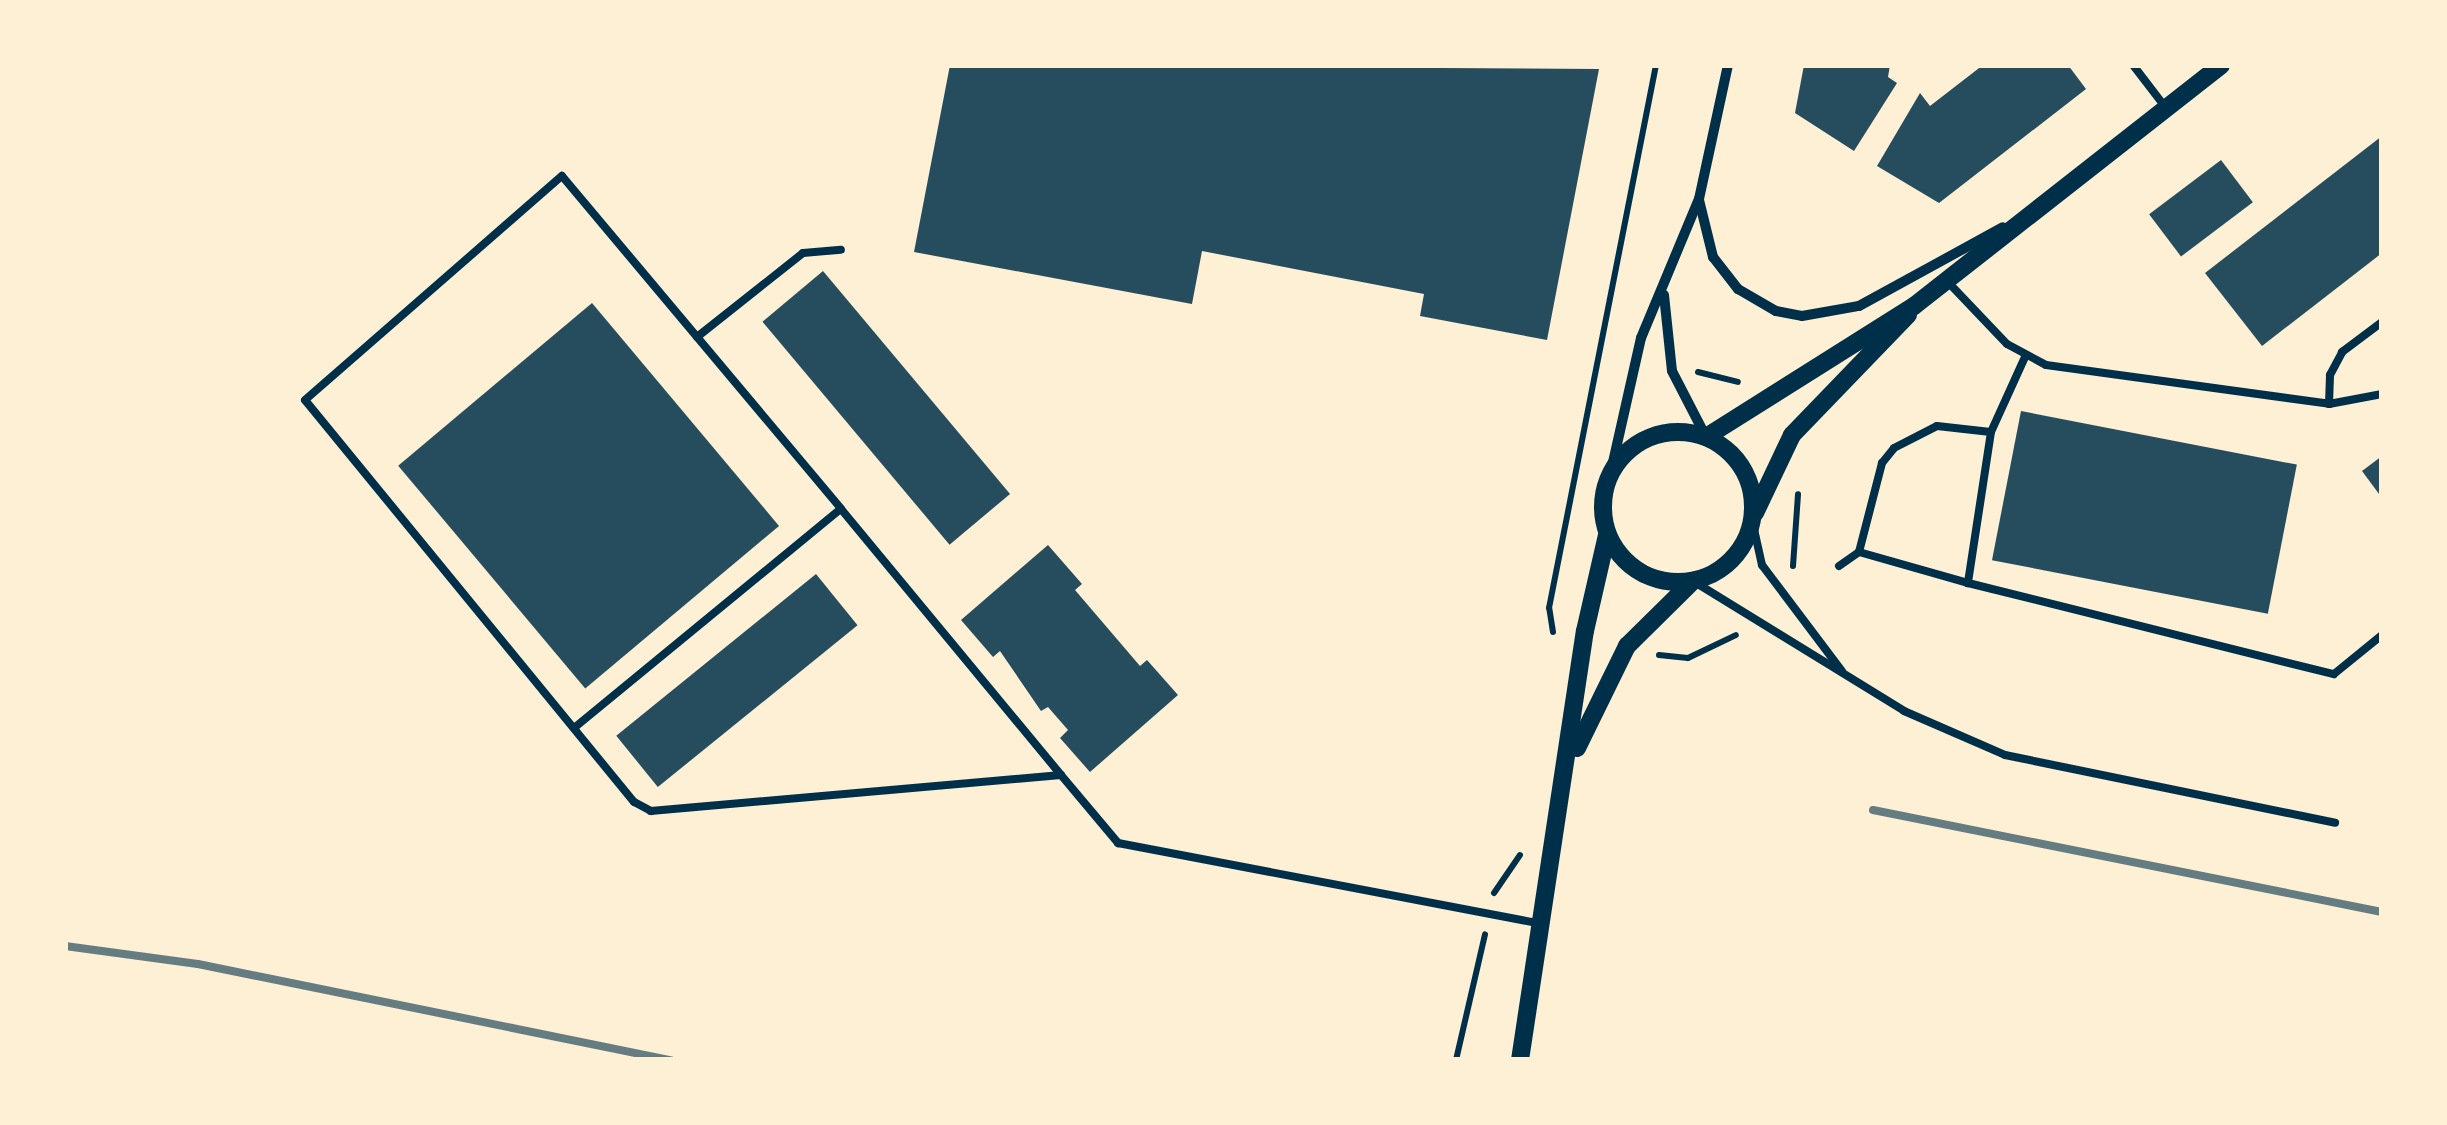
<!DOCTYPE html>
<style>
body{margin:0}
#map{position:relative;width:2447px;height:1125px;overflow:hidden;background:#fdf0d5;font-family:Lora,serif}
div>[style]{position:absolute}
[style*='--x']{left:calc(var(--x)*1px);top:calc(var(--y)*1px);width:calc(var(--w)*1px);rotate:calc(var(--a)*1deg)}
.building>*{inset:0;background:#264d5e;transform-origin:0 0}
.path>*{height:6px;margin:-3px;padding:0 3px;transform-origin:3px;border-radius:3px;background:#003049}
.service>*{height:8px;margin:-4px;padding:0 4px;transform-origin:4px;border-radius:4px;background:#003049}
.minor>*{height:10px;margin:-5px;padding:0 5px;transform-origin:5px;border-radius:5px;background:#003049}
.tertiary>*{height:18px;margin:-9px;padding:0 9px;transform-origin:9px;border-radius:9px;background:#003049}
.tertiary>.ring{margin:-9px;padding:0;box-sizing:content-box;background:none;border:18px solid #003049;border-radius:50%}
.rail>*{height:8px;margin:-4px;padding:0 4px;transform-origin:4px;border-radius:4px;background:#657d81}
span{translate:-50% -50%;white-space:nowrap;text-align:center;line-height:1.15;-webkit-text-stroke:10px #fdf0d5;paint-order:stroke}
.frame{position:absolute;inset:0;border:68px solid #fdf0d5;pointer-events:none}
</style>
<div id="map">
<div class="building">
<div style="clip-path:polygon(950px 65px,1599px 69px,1547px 340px,1420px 316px,1424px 294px,1202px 251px,1192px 304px,914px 252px)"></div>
<div style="clip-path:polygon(1804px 65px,1890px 65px,1888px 77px,1897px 83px,1854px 151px,1795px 113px)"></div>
<div style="clip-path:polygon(1983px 65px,2068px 65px,2086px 89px,1939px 203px,1877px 166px,1920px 93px,1930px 106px)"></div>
<div style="clip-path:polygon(2382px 136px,2382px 253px,2262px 346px,2205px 273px)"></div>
<div style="left:2221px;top:160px;width:53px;height:90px;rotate:53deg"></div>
<div style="left:823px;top:271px;width:291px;height:79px;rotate:50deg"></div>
<div style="left:592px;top:303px;width:291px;height:253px;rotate:50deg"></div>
<div style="left:2021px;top:411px;width:281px;height:152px;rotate:11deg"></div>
<div style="clip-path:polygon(2382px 456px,2382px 498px,2362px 471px)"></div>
<div style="clip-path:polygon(1048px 545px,1082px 584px,1075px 590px,1140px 666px,1147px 660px,1178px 695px,1090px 772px,1060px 738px,1068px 730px,1048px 707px,1041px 711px,1000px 651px,993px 657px,961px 620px)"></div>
<div style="left:816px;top:574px;width:66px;height:257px;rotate:51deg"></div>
</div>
<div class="path">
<div style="--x:1698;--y:372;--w:41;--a:14"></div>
<div style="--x:1793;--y:566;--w:72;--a:-86"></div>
<div style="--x:1553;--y:632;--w:24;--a:-99"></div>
<div style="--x:1549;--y:608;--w:553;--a:-78.85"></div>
<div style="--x:1659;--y:655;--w:29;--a:6"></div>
<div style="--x:1688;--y:658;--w:53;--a:-25.6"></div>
<div style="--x:1494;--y:893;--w:46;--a:-55.6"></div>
<div style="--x:1456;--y:1060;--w:129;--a:-77"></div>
</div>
<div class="service">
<div style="--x:2133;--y:65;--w:54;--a:52.5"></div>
<div style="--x:1946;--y:280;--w:88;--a:46.4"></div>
<div style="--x:2007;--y:344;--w:44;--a:28.3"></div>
<div style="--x:2046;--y:365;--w:286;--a:7.8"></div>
<div style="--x:2329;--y:404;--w:54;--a:-10.7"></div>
<div style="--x:697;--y:337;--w:135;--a:-38.4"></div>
<div style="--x:803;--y:253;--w:38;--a:-5"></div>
<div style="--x:2025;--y:357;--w:82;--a:114.4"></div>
<div style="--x:1991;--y:432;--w:153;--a:98.7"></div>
<div style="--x:1968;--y:583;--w:377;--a:14"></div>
<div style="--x:2334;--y:674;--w:62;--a:-39.1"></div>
<div style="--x:2329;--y:404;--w:29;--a:-88"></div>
<div style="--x:2330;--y:375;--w:26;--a:-62"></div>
<div style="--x:2342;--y:352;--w:50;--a:-36.9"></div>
<div style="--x:1752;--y:520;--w:46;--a:77.5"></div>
<div style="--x:1762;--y:565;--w:133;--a:53"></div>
<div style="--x:1859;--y:552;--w:113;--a:15.9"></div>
<div style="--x:1839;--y:566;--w:24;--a:-35"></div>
<div style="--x:1859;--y:552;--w:92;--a:-75.5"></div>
<div style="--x:1882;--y:463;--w:19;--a:-51"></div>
<div style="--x:1894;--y:448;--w:48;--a:-27.1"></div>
<div style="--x:1937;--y:426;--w:54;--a:6.3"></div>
<div style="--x:1693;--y:581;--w:248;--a:31.6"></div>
<div style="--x:1904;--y:711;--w:110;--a:23.5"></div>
<div style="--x:2005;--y:755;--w:337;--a:11.6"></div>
<div style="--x:574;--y:728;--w:345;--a:-39.4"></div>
<div style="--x:1061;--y:775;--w:412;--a:175"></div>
<div style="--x:651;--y:811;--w:19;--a:-152"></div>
<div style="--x:634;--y:802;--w:519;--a:-129.3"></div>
<div style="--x:305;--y:400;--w:341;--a:-41.1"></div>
<div style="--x:562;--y:176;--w:434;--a:50"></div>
<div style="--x:841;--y:509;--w:345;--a:50.4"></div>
<div style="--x:1061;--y:775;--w:89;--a:50"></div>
<div style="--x:1118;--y:843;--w:428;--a:10.8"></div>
</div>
<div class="minor">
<div style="--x:1699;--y:200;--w:59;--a:76.2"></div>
<div style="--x:1713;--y:257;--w:41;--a:52"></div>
<div style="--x:1738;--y:289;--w:44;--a:30.1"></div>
<div style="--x:1776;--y:311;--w:26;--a:11"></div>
<div style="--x:1802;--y:316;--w:58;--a:-10"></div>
<div style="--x:1859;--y:306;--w:164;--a:-28.7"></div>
<div style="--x:1664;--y:295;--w:76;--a:84"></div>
<div style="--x:1672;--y:371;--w:74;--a:62.7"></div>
<div style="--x:1611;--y:471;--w:136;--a:-77.3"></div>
<div style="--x:1641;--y:338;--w:151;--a:-67.4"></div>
<div style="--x:1699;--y:199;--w:137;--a:-77.8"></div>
</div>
<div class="tertiary">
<div class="ring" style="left:1603px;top:432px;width:132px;height:132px"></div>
<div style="--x:1706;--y:437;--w:246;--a:-32.2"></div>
<div style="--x:1914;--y:306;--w:390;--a:-38.1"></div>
<div style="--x:1755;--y:513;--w:86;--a:-64.6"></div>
<div style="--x:1792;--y:435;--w:167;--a:-46"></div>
<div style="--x:1577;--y:748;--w:114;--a:-63.9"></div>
<div style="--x:1627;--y:646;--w:93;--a:-44.6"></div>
<div style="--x:1520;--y:1060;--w:434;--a:-81.4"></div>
<div style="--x:1585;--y:631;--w:98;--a:-77.1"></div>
</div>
<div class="rail">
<div style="--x:1873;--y:810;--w:519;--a:11.33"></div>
<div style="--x:65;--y:946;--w:134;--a:7.7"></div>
<div style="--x:198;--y:964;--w:483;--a:11.5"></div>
</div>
<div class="frame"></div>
</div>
